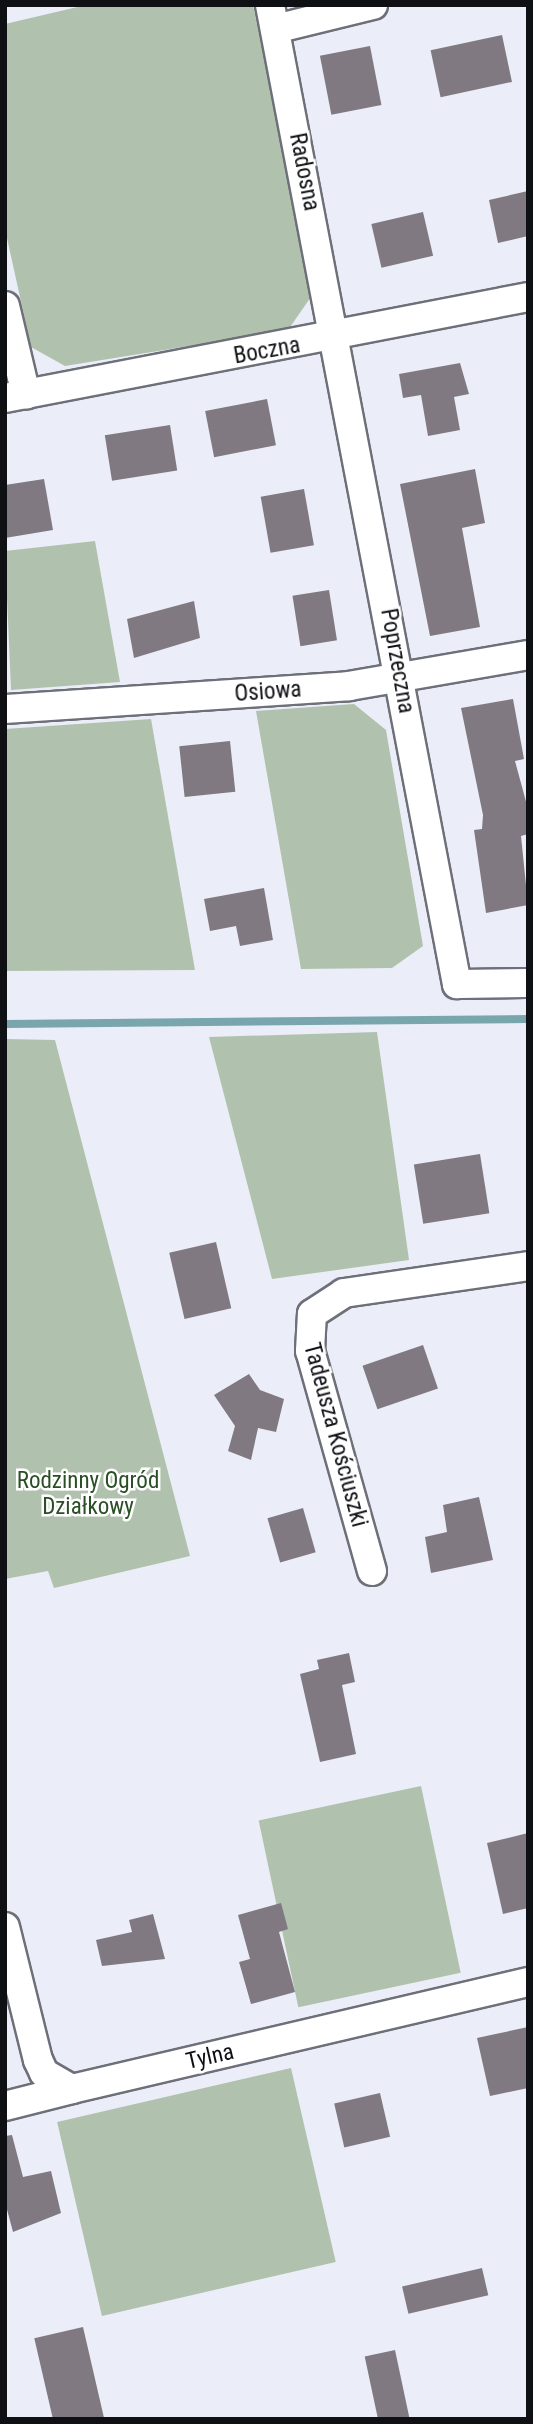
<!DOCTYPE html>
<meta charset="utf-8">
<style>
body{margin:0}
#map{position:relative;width:533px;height:2424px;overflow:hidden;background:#ebeef8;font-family:"Roboto Condensed",sans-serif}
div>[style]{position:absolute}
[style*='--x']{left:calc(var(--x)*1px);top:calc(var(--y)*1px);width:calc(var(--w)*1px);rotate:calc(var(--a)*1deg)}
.green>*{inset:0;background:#b0c2ad;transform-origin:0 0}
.stream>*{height:8px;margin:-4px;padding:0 4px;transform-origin:4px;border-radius:4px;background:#79a6ad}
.building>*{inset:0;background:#807981;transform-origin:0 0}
.roads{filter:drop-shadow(2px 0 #6e7079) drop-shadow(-2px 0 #6e7079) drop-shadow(0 2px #6e7079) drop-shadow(0 -2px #6e7079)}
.minor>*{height:28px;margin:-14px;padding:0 14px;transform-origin:14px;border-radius:14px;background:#fff}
span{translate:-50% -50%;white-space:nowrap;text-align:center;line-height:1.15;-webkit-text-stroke:5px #fff;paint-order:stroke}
.street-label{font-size:23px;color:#0f1014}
.park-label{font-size:23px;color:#2a4e25}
.frame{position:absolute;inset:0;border:7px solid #0f1014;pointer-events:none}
</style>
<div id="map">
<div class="green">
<div style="clip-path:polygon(86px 5px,253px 5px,313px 294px,288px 330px,65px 366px,31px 347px,5px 229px,5px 24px)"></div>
<div style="clip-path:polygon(95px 541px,120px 682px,11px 690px,5px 551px)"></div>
<div style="clip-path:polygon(354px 704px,386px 730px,423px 946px,392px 968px,301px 969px,256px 711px)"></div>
<div style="clip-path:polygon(151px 719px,195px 970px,5px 971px,5px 729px)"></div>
<div style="clip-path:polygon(377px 1032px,409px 1260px,272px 1279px,209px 1037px)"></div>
<div style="clip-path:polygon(5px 1039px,55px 1040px,190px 1556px,54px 1588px,48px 1571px,5px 1579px)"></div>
<div style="left:421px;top:1786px;width:191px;height:166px;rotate:78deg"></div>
<div style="left:291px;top:2068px;width:199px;height:240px;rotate:77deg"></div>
</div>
<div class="stream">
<div style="--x:5;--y:1024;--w:523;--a:-0.55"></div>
</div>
<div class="building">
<div style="left:502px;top:35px;width:48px;height:73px;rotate:78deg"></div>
<div style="left:370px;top:46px;width:60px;height:51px;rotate:79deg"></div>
<div style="clip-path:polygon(528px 191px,528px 236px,498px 243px,489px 200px)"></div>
<div style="left:423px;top:212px;width:45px;height:53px;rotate:77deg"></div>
<div style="clip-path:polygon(460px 363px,469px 394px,454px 397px,460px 430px,428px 436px,421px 395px,403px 398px,399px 374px)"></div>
<div style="left:267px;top:399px;width:47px;height:63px;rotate:79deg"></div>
<div style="left:170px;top:425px;width:46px;height:66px;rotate:81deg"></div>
<div style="clip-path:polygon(475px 469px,485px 523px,462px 528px,480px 627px,430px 636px,400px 484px)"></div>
<div style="clip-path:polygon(44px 479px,53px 530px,5px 538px,5px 485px)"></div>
<div style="left:304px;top:489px;width:57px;height:44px;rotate:80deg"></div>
<div style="left:329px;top:590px;width:51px;height:37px;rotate:81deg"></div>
<div style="clip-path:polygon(194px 601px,200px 638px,134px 658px,127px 619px)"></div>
<div style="clip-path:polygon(513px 699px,524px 759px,515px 761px,528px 809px,528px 834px,521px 836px,528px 905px,486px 913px,474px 830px,482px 829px,483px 815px,461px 708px)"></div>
<div style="left:230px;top:741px;width:51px;height:51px;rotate:84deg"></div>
<div style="clip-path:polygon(264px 888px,273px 940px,240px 946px,236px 926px,210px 931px,204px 899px)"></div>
<div style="left:480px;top:1154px;width:60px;height:67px;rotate:81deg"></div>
<div style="left:216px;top:1242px;width:68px;height:48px;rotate:77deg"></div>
<div style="left:423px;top:1345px;width:46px;height:64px;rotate:71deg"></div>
<div style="clip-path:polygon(249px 1374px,260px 1390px,284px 1399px,276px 1432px,258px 1428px,251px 1460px,228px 1451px,235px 1426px,214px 1395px)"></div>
<div style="clip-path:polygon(479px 1497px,493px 1560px,431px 1573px,425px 1537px,447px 1532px,443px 1505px)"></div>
<div style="left:303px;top:1508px;width:46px;height:37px;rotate:74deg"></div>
<div style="clip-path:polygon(349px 1653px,355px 1682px,342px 1685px,356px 1754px,320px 1762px,300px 1674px,319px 1669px,317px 1660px)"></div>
<div style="clip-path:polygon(528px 1833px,528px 1908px,503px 1914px,487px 1843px)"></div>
<div style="clip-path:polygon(281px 1903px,288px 1929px,279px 1932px,295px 1992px,251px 2004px,239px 1962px,250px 1959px,238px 1915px)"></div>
<div style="clip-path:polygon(153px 1914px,165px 1959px,102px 1966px,96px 1940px,132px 1932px,129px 1920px)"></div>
<div style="clip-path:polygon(528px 2027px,528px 2088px,490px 2096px,477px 2038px)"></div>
<div style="left:380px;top:2093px;width:45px;height:47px;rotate:77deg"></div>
<div style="clip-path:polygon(12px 2135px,23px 2177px,51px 2171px,61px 2213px,13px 2232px,5px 2202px,5px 2136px)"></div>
<div style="left:482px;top:2268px;width:28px;height:82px;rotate:77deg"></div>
<div style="left:83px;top:2327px;width:94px;height:50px;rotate:77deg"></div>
<div style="left:395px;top:2350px;width:71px;height:31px;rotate:78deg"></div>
</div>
<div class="roads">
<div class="minor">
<div style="--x:270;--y:5;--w:997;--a:79.19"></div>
<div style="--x:457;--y:984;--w:71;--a:-0.8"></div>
<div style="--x:275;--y:29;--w:101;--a:-13.8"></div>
<div style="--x:5;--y:306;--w:91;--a:76.7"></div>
<div style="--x:5;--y:398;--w:533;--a:-10.93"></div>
<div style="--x:5;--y:709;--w:345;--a:-3.8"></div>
<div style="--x:349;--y:686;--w:182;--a:-9.8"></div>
<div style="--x:372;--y:1571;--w:229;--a:-105.7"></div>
<div style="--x:310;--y:1351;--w:37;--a:-87"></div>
<div style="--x:312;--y:1314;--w:38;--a:-33"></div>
<div style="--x:344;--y:1293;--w:186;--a:-8.3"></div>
<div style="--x:5;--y:1927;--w:137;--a:76.1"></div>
<div style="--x:38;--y:2060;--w:14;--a:65"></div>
<div style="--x:44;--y:2073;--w:32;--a:30"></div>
<div style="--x:72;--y:2089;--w:468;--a:-13.2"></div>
<div style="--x:5;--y:2106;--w:69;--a:-14.2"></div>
</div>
</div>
<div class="street-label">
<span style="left:304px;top:172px;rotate:79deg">Radosna</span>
<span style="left:267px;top:351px;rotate:-10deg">Boczna</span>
<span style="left:397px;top:661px;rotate:80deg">Poprzeczna</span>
<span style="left:268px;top:692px;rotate:-4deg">Osiowa</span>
<span style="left:335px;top:1435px;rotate:75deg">Tadeusza Kościuszki</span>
<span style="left:210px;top:2057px;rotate:-13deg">Tylna</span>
</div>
<div class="park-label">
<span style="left:88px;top:1494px">Rodzinny Ogród<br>Działkowy</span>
</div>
<div class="frame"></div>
</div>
